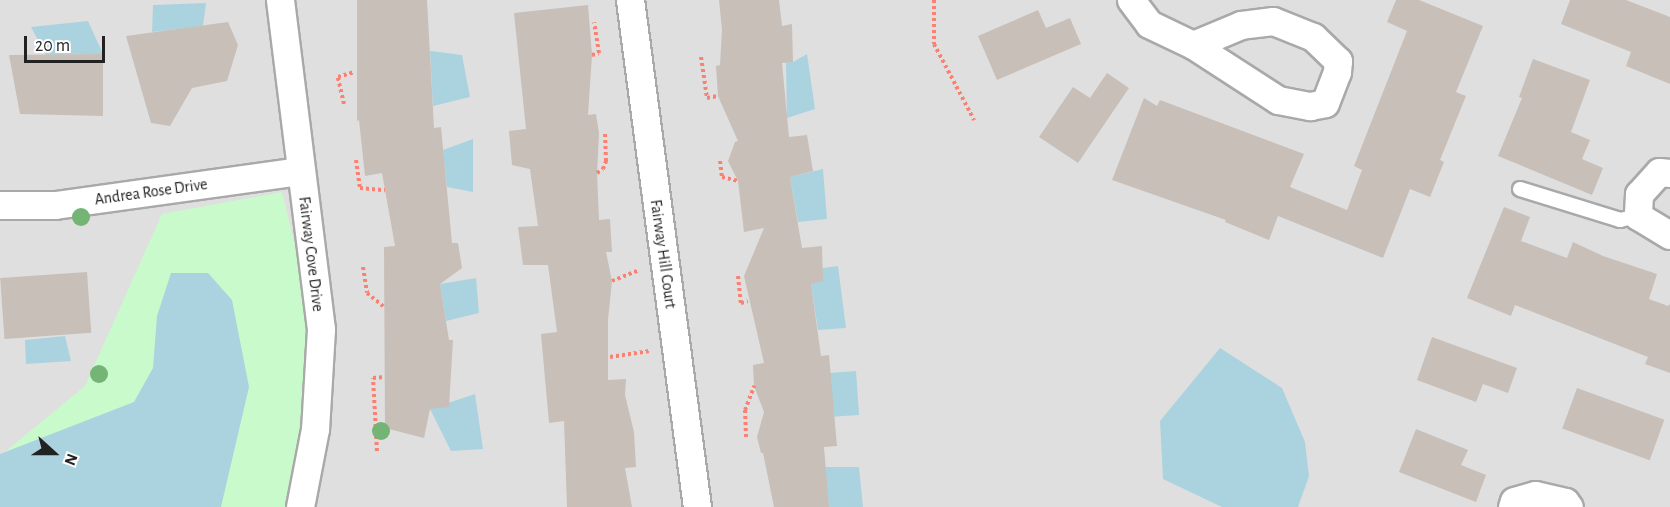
<!DOCTYPE html>
<style>
body{margin:0}
#map{position:relative;width:1670px;height:507px;overflow:hidden;background:#f2efe9;font-family:"Alegreya Sans",sans-serif}
div>[style]{position:absolute}
[style*='--x']{left:calc(var(--x)*1px);top:calc(var(--y)*1px);width:calc(var(--w)*1px);rotate:calc(var(--a)*1deg)}
.residential>*{inset:0;background:#e0dfdf;transform-origin:0 0}
.park>*{inset:0;background:#c8facc}
.water>*{inset:0;background:#aad3df;transform-origin:0 0}
.building>*{inset:0;background:#c7bfb8;transform-origin:0 0}
.path>*{height:4px;margin-top:-2px;transform-origin:0;background:repeating-linear-gradient(90deg,#fa8072 0 3px,transparent 0 6px)}
.roads{filter:drop-shadow(2px 0 #a9a9a9) drop-shadow(-2px 0 #a9a9a9) drop-shadow(0 2px #a9a9a9) drop-shadow(0 -2px #a9a9a9)}
.lane>*{height:14px;margin:-7px;padding:0 7px;transform-origin:7px;border-radius:7px;background:#fff}
.street>*{height:27px;margin:-13.5px;padding:0 13.5px;transform-origin:13.5px;border-radius:13.5px;background:#fff}
.trees>*{width:18px;height:18px;margin:-9px;border-radius:50%;background:#74b475}
span{translate:-50% -50%;white-space:nowrap;text-align:center;line-height:1.15;-webkit-text-stroke:6px #fff;paint-order:stroke}
.street-label{font-size:16px;color:#222}
.north{position:absolute;left:24px;top:423px;width:60px;height:60px;-webkit-text-stroke:4px #fff;paint-order:stroke;rotate:111deg;font-size:16px;font-weight:700;line-height:24px;text-align:center;color:#222}
.north::after{content:'';display:block;margin:auto;width:21px;height:27px;background:#222;clip-path:polygon(50% 0,100% 100%,50% 72%,0 100%)}
.scale{position:absolute;left:24px;top:36px;width:81px;height:27px;box-sizing:border-box;border:3px solid #222;border-top:0;padding-left:8px;font-size:18px;line-height:21px;white-space:nowrap;color:#222;-webkit-text-stroke:4px #fff;paint-order:stroke}
</style>
<div id="map">
<div class="residential">
<div style="left:0;top:0;width:1670px;height:507px"></div>
</div>
<div class="park">
<div style="clip-path:polygon(282px 192px,320px 347px,294px 507px,0 507px,0 456px,85px 386px,162px 214px)"></div>
</div>
<div class="water">
<div style="clip-path:polygon(206px 3px,203px 26px,152px 32px,153px 5px)"></div>
<div style="clip-path:polygon(88px 21px,103px 54px,46px 55px,31px 27px)"></div>
<div style="clip-path:polygon(430px 51px,462px 55px,470px 97px,433px 106px)"></div>
<div style="clip-path:polygon(807px 54px,815px 109px,787px 118px,786px 63px,782px 63px,793px 62px)"></div>
<div style="clip-path:polygon(473px 139px,473px 192px,447px 187px,443px 150px)"></div>
<div style="clip-path:polygon(823px 169px,827px 219px,798px 222px,790px 177px)"></div>
<div style="clip-path:polygon(838px 266px,846px 328px,818px 330px,811px 284px,823px 268px)"></div>
<div style="clip-path:polygon(171px 273px,208px 273px,232px 300px,249px 387px,221px 507px,0 507px,0 454px,134px 402px,153px 368px,157px 316px)"></div>
<div style="clip-path:polygon(476px 278px,479px 313px,446px 321px,440px 284px)"></div>
<div style="clip-path:polygon(65px 336px,71px 361px,26px 364px,25px 340px)"></div>
<div style="clip-path:polygon(1220px 348px,1282px 388px,1305px 442px,1309px 476px,1298px 507px,1222px 507px,1163px 479px,1160px 421px)"></div>
<div style="left:856px;top:371px;width:44px;height:27px;rotate:86deg"></div>
<div style="clip-path:polygon(475px 394px,483px 449px,451px 451px,430px 409px)"></div>
<div style="clip-path:polygon(825px 467px,859px 467px,863px 507px,829px 507px)"></div>
</div>
<div class="building">
<div style="clip-path:polygon(357px 0,427px 0,434px 128px,441px 127px,452px 243px,458px 243px,462px 268px,440px 284px,449px 340px,453px 340px,449px 407px,430px 409px,424px 438px,385px 428px,384px 247px,395px 246px,382px 173px,365px 176px,359px 120px,357px 121px)"></div>
<div style="clip-path:polygon(719px 0,779px 0,782px 26px,792px 24px,793px 62px,782px 63px,789px 137px,807px 135px,813px 171px,790px 177px,802px 248px,822px 246px,823px 281px,811px 284px,821px 356px,829px 355px,837px 446px,824px 447px,829px 507px,774px 507px,763px 453px,761px 453px,757px 437px,764px 412px,754px 386px,753px 365px,764px 363px,744px 276px,764px 228px,744px 232px,738px 181px,728px 161px,735px 142px,738px 141px,718px 96px,716px 66px,720px 65px,722px 30px)"></div>
<div style="clip-path:polygon(1396px 0,1419px 0,1483px 26px,1456px 92px,1466px 96px,1440px 160px,1444px 162px,1430px 197px,1410px 189px,1383px 258px,1278px 216px,1269px 240px,1225px 222px,1226px 220px,1112px 180px,1144px 98px,1157px 106px,1160px 100px,1304px 154px,1290px 187px,1347px 210px,1362px 170px,1354px 166px,1407px 31px,1387px 22px)"></div>
<div style="clip-path:polygon(1570px 0,1626px 0,1670px 17px,1670px 84px,1626px 66px,1631px 52px,1561px 24px)"></div>
<div style="clip-path:polygon(588px 5px,592px 55px,588px 115px,596px 114px,599px 133px,597px 173px,599px 220px,610px 219px,612px 252px,606px 252px,612px 281px,608px 320px,608px 380px,626px 379px,625px 395px,634px 432px,636px 467px,625px 468px,632px 507px,567px 507px,564px 421px,549px 423px,541px 334px,557px 332px,548px 265px,523px 265px,518px 227px,538px 226px,530px 169px,512px 165px,509px 131px,526px 129px,514px 13px)"></div>
<div style="clip-path:polygon(1038px 10px,1046px 28px,1070px 18px,1081px 44px,997px 80px,978px 36px)"></div>
<div style="clip-path:polygon(228px 22px,238px 45px,227px 81px,192px 88px,170px 126px,151px 123px,126px 36px)"></div>
<div style="clip-path:polygon(103px 54px,103px 116px,20px 114px,9px 55px)"></div>
<div style="clip-path:polygon(1533px 59px,1590px 80px,1571px 132px,1590px 140px,1582px 159px,1603px 168px,1592px 195px,1498px 156px,1522px 98px,1519px 97px)"></div>
<div style="clip-path:polygon(1107px 73px,1129px 88px,1078px 163px,1039px 137px,1073px 87px,1090px 98px)"></div>
<div style="clip-path:polygon(1504px 207px,1530px 217px,1521px 241px,1567px 258px,1573px 242px,1603px 256px,1657px 274px,1649px 299px,1668px 306px,1670px 304px,1670px 373px,1645px 364px,1648px 357px,1515px 305px,1511px 316px,1467px 298px)"></div>
<div style="left:87px;top:272px;width:61px;height:87px;rotate:86deg"></div>
<div style="clip-path:polygon(1432px 337px,1517px 368px,1508px 393px,1483px 384px,1476px 402px,1417px 380px)"></div>
<div style="left:1577px;top:388px;width:93px;height:43px;rotate:20deg"></div>
<div style="clip-path:polygon(1416px 429px,1468px 450px,1461px 465px,1486px 475px,1476px 502px,1399px 472px)"></div>
</div>
<div class="path">
<div style="--x:934;--y:0;--w:44;--a:90"></div>
<div style="--x:934;--y:44;--w:86;--a:62.2"></div>
<div style="--x:592;--y:55;--w:7;--a:-16"></div>
<div style="--x:599;--y:53;--w:31;--a:-99"></div>
<div style="--x:701;--y:57;--w:41;--a:81.7"></div>
<div style="--x:707;--y:98;--w:11;--a:-10"></div>
<div style="--x:344;--y:104;--w:28;--a:-103"></div>
<div style="--x:338;--y:77;--w:17;--a:-17"></div>
<div style="--x:356;--y:160;--w:28;--a:82"></div>
<div style="--x:360;--y:188;--w:25;--a:5"></div>
<div style="--x:720;--y:161;--w:16;--a:83"></div>
<div style="--x:722;--y:177;--w:16;--a:14"></div>
<div style="--x:597;--y:173;--w:7;--a:-34"></div>
<div style="--x:603;--y:169;--w:9;--a:-69"></div>
<div style="--x:606;--y:161;--w:29;--a:-92"></div>
<div style="--x:363;--y:267;--w:26;--a:81"></div>
<div style="--x:367;--y:293;--w:21;--a:39"></div>
<div style="--x:738;--y:276;--w:27;--a:84"></div>
<div style="--x:741;--y:303;--w:7;--a:-16"></div>
<div style="--x:612;--y:281;--w:29;--a:-22"></div>
<div style="--x:610;--y:357;--w:40;--a:-8.5"></div>
<div style="--x:746;--y:437;--w:27;--a:-92"></div>
<div style="--x:745;--y:410;--w:26;--a:-69"></div>
<div style="--x:377;--y:451;--w:73;--a:-93.1"></div>
<div style="--x:373;--y:378;--w:11;--a:-5"></div>
</div>
<div class="roads">
<div class="lane">
<div style="--x:1520;--y:189;--w:105;--a:17.2"></div>
<div style="--x:1620;--y:220;--w:18;--a:-13"></div>
</div>
<div class="street">
<div style="--x:280;--y:0;--w:332;--a:82.9"></div>
<div style="--x:321;--y:329;--w:100;--a:93.4"></div>
<div style="--x:315;--y:429;--w:79;--a:100.9"></div>
<div style="--x:630;--y:0;--w:511;--a:82.47"></div>
<div style="--x:1131;--y:0;--w:30;--a:53"></div>
<div style="--x:1149;--y:24;--w:49;--a:25.5"></div>
<div style="--x:1193;--y:45;--w:101;--a:32.9"></div>
<div style="--x:1278;--y:100;--w:33;--a:11"></div>
<div style="--x:1310;--y:106;--w:15;--a:-11"></div>
<div style="--x:1325;--y:103;--w:33;--a:-69"></div>
<div style="--x:1337;--y:72;--w:11;--a:-85"></div>
<div style="--x:1338;--y:61;--w:35;--a:-136"></div>
<div style="--x:1313;--y:37;--w:43;--a:-158.2"></div>
<div style="--x:1273;--y:21;--w:32;--a:173"></div>
<div style="--x:1241;--y:25;--w:52;--a:157.4"></div>
<div style="--x:1670;--y:173;--w:11;--a:-175"></div>
<div style="--x:1659;--y:172;--w:30;--a:132"></div>
<div style="--x:1639;--y:194;--w:22;--a:93"></div>
<div style="--x:1638;--y:216;--w:37;--a:31"></div>
<div style="--x:0;--y:205;--w:55;--a:0"></div>
<div style="--x:55;--y:205;--w:248;--a:-7.9"></div>
<div style="--x:1512;--y:507;--w:6;--a:-72"></div>
<div style="--x:1514;--y:501;--w:22;--a:-16"></div>
<div style="--x:1535;--y:495;--w:31;--a:13"></div>
<div style="--x:1565;--y:502;--w:6;--a:51"></div>
</div>
</div>
<div class="trees">
<div style="left:81px;top:217px"></div>
<div style="left:99px;top:374px"></div>
<div style="left:381px;top:431px"></div>
</div>
<div class="street-label">
<span style="left:151px;top:192px;rotate:-8deg">Andrea Rose Drive</span>
<span style="left:311px;top:254px;rotate:83deg">Fairway Cove Drive</span>
<span style="left:663px;top:254px;rotate:82deg">Fairway Hill Court</span>
</div>
<div class="north">N</div>
<div class="scale">20 m</div>
</div>
